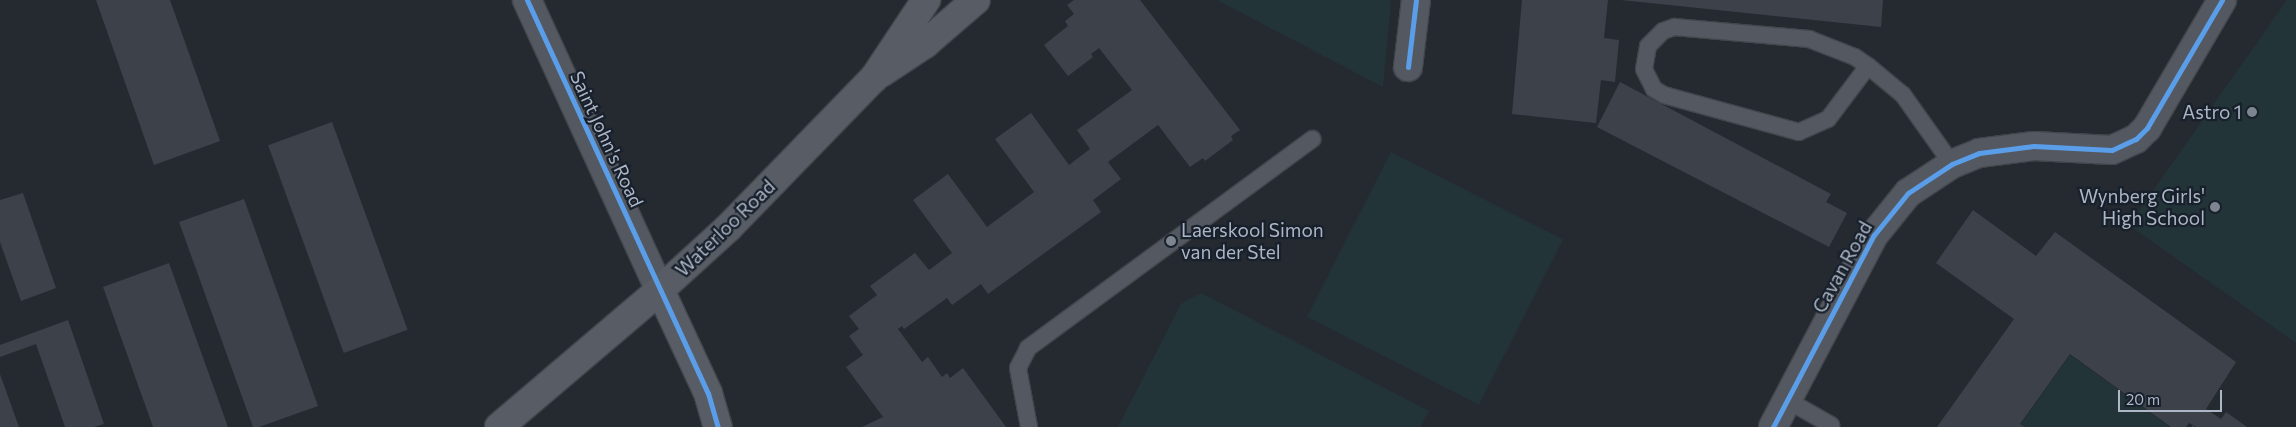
<!DOCTYPE html>
<style>
body{margin:0}
#map{position:relative;width:2296px;height:427px;overflow:hidden;background:#252a31;font-family:Commissioner,sans-serif}
div>[style]{position:absolute}
[style*='--x']{left:calc(var(--x)*1px);top:calc(var(--y)*1px);width:calc(var(--w)*1px);rotate:calc(var(--a)*1deg)}
.green>*{inset:0;background:#223437;transform-origin:0 0}
.building>*{inset:0;background:#3d424a;transform-origin:0 0}
.path>*{height:3px;margin-top:-1.5px;transform-origin:0;background:repeating-linear-gradient(90deg,#565c63 0 4px,transparent 0 8px)}
.roads{filter:drop-shadow(1px 0 #42464c) drop-shadow(-1px 0 #42464c) drop-shadow(0 1px #42464c) drop-shadow(0 -1px #42464c)}
.lane>*{height:16px;margin:-8px;padding:0 8px;transform-origin:8px;border-radius:8px;background:#545860}
.street>*{height:28px;margin:-14px;padding:0 14px;transform-origin:14px;border-radius:14px;background:#545860}
.secondary>*{height:28px;margin:-14px;padding:0 14px;transform-origin:14px;border-radius:14px;background:#585d65}
.cycleway>*{height:5px;margin:-2.5px;padding:0 2.5px;transform-origin:2.5px;border-radius:2.5px;background:#5a9eea}
.dots>*{width:14px;height:14px;translate:-50% -50%;box-sizing:border-box;border:2px solid #18202c;border-radius:50%}
span{translate:-50% -50%;white-space:nowrap;text-align:center;line-height:1.15;-webkit-text-stroke:4.5px #18202c;paint-order:stroke}
.poi-label{font-size:19px;color:#acb6c5}
.right{translate:-100% -50%;text-align:right}
.left{translate:0 -50%;text-align:left}
.street-label{font-size:19px;color:#acb6c5}
.scale{position:absolute;left:2118px;top:390px;width:104px;height:22px;box-sizing:border-box;border:2px solid #acb6c5;border-top:0;padding-left:6px;font-size:15px;line-height:18px;white-space:nowrap;color:#acb6c5;-webkit-text-stroke:4px #18202c;paint-order:stroke}
</style>
<div id="map">
<div class="green">
<div style="clip-path:polygon(1217px 0,1391px 0,1383px 87px)"></div>
<div style="clip-path:polygon(2287px 0,2296px 0,2296px 343px,2129px 225px)"></div>
<div style="left:1391px;top:152px;width:193px;height:185px;rotate:27deg"></div>
<div style="clip-path:polygon(1201px 293px,1429px 411px,1420px 427px,1118px 427px,1181px 304px)"></div>
<div style="clip-path:polygon(2070px 355px,2170px 427px,2025px 427px,2021px 424px)"></div>
</div>
<div class="building">
<div style="clip-path:polygon(96px 0,170px 0,220px 141px,154px 165px)"></div>
<div style="clip-path:polygon(1074px 0,1140px 0,1240px 130px,1231px 136px,1233px 140px,1205px 161px,1203px 158px,1190px 167px,1158px 125px,1108px 162px,1121px 179px,1093px 200px,1101px 212px,988px 294px,981px 284px,952px 305px,947px 298px,904px 329px,902px 326px,898px 329px,922px 362px,928px 357px,942px 377px,947px 373px,950px 378px,963px 368px,1006px 427px,862px 427px,883px 417px,846px 367px,863px 355px,849px 336px,859px 329px,849px 316px,877px 295px,870px 286px,915px 253px,929px 270px,952px 253px,913px 200px,948px 174px,987px 227px,1034px 192px,995px 139px,1031px 113px,1069px 165px,1090px 149px,1077px 130px,1132px 90px,1099px 48px,1091px 54px,1093px 57px,1068px 76px,1044px 45px,1068px 26px,1065px 21px,1074px 14px,1067px 5px)"></div>
<div style="clip-path:polygon(1522px 0,1608px 0,1604px 38px,1619px 40px,1615px 82px,1601px 80px,1596px 123px,1512px 114px)"></div>
<div style="clip-path:polygon(1621px 0,1883px 0,1881px 27px)"></div>
<div style="clip-path:polygon(1620px 82px,1831px 194px,1826px 202px,1847px 213px,1829px 247px,1597px 127px)"></div>
<div style="left:332px;top:122px;width:221px;height:68px;rotate:70deg"></div>
<div style="clip-path:polygon(23px 193px,56px 288px,21px 301px,0 242px,0 200px)"></div>
<div style="clip-path:polygon(244px 199px,318px 406px,259px 427px,253px 427px,179px 222px)"></div>
<div style="clip-path:polygon(1973px 210px,2036px 256px,2055px 232px,2236px 362px,2206px 409px,2221px 419px,2226px 412px,2247px 427px,2196px 427px,2189px 423px,2186px 427px,2171px 427px,2070px 354px,2020px 424px,2025px 427px,1937px 427px,2014px 319px,1936px 263px)"></div>
<div style="clip-path:polygon(169px 263px,228px 427px,153px 427px,103px 287px)"></div>
<div style="clip-path:polygon(68px 320px,104px 424px,94px 427px,65px 427px,36px 344px,0 357px,0 345px)"></div>
<div style="clip-path:polygon(0 374px,19px 427px,0 427px)"></div>
</div>
<div class="path">
<div style="--x:2193;--y:427;--w:1;--a:-45"></div>
</div>
<div class="roads">
<div class="lane">
<div style="--x:1868;--y:66;--w:66;--a:127"></div>
<div style="--x:1828;--y:119;--w:32;--a:156"></div>
<div style="--x:1799;--y:132;--w:140;--a:-164.7"></div>
<div style="--x:1664;--y:95;--w:12;--a:-149"></div>
<div style="--x:1654;--y:89;--w:22;--a:-117"></div>
<div style="--x:1644;--y:69;--w:23;--a:-80"></div>
<div style="--x:1648;--y:46;--w:21;--a:-45"></div>
<div style="--x:1663;--y:31;--w:12;--a:-20"></div>
<div style="--x:1674;--y:27;--w:136;--a:5.1"></div>
<div style="--x:1809;--y:39;--w:49;--a:21.4"></div>
<div style="--x:1855;--y:57;--w:16;--a:35"></div>
<div style="--x:1868;--y:66;--w:45;--a:39.6"></div>
<div style="--x:1903;--y:95;--w:85;--a:54.6"></div>
<div style="--x:1787;--y:400;--w:51;--a:29.6"></div>
<div style="--x:1029;--y:427;--w:60;--a:-100.6"></div>
<div style="--x:1018;--y:368;--w:22;--a:-63"></div>
<div style="--x:1028;--y:348;--w:353;--a:-36.3"></div>
</div>
<div class="street">
<div style="--x:527;--y:0;--w:319;--a:65.4"></div>
<div style="--x:1408;--y:67;--w:67;--a:-83.2"></div>
<div style="--x:1773;--y:427;--w:217;--a:-62.3"></div>
<div style="--x:1874;--y:235;--w:54;--a:-51"></div>
<div style="--x:1908;--y:193;--w:53;--a:-33.4"></div>
<div style="--x:1952;--y:164;--w:29;--a:-22"></div>
<div style="--x:1979;--y:153;--w:55;--a:-7.3"></div>
<div style="--x:2034;--y:146;--w:78;--a:2.9"></div>
<div style="--x:2112;--y:150;--w:26;--a:-25"></div>
<div style="--x:2136;--y:139;--w:16;--a:-45"></div>
<div style="--x:2147;--y:128;--w:148;--a:-59.6"></div>
</div>
<div class="secondary">
<div style="--x:881;--y:73;--w:53;--a:-33.4"></div>
<div style="--x:925;--y:44;--w:67;--a:-40.8"></div>
<div style="--x:660;--y:290;--w:114;--a:65"></div>
<div style="--x:708;--y:393;--w:35;--a:74"></div>
<div style="--x:499;--y:427;--w:211;--a:-40.4"></div>
<div style="--x:660;--y:290;--w:93;--a:-42.4"></div>
<div style="--x:729;--y:227;--w:208;--a:-45.8"></div>
<div style="--x:874;--y:78;--w:94;--a:-56.3"></div>
</div>
</div>
<div class="cycleway">
<div style="--x:527;--y:0;--w:433;--a:65.3"></div>
<div style="--x:708;--y:393;--w:35;--a:74"></div>
<div style="--x:1408;--y:67;--w:67;--a:-83.2"></div>
<div style="--x:1773;--y:427;--w:217;--a:-62.3"></div>
<div style="--x:1874;--y:235;--w:54;--a:-51"></div>
<div style="--x:1908;--y:193;--w:53;--a:-33.4"></div>
<div style="--x:1952;--y:164;--w:29;--a:-22"></div>
<div style="--x:1979;--y:153;--w:55;--a:-7.3"></div>
<div style="--x:2034;--y:146;--w:78;--a:2.9"></div>
<div style="--x:2112;--y:150;--w:26;--a:-25"></div>
<div style="--x:2136;--y:139;--w:16;--a:-45"></div>
<div style="--x:2147;--y:128;--w:148;--a:-59.6"></div>
</div>
<div class="dots">
<div style="left:2252px;top:112px;background:#7d8591"></div>
<div style="left:2215px;top:207px;background:#7d8591"></div>
<div style="left:1171px;top:241px;background:#7d8591"></div>
</div>
<div class="poi-label">
<span class="right" style="left:2242px;top:112px">Astro 1</span>
<span class="right" style="left:2205px;top:207px">Wynberg Girls'<br>High School</span>
<span class="left" style="left:1181px;top:241px">Laerskool Simon<br>van der Stel</span>
</div>
<div class="street-label">
<span style="left:607px;top:139px;rotate:65deg">Saint John's Road</span>
<span style="left:725px;top:228px;rotate:-44deg">Waterloo Road</span>
<span style="left:1842px;top:267px;rotate:-61deg">Cavan Road</span>
</div>
<div class="scale">20 m</div>
</div>
